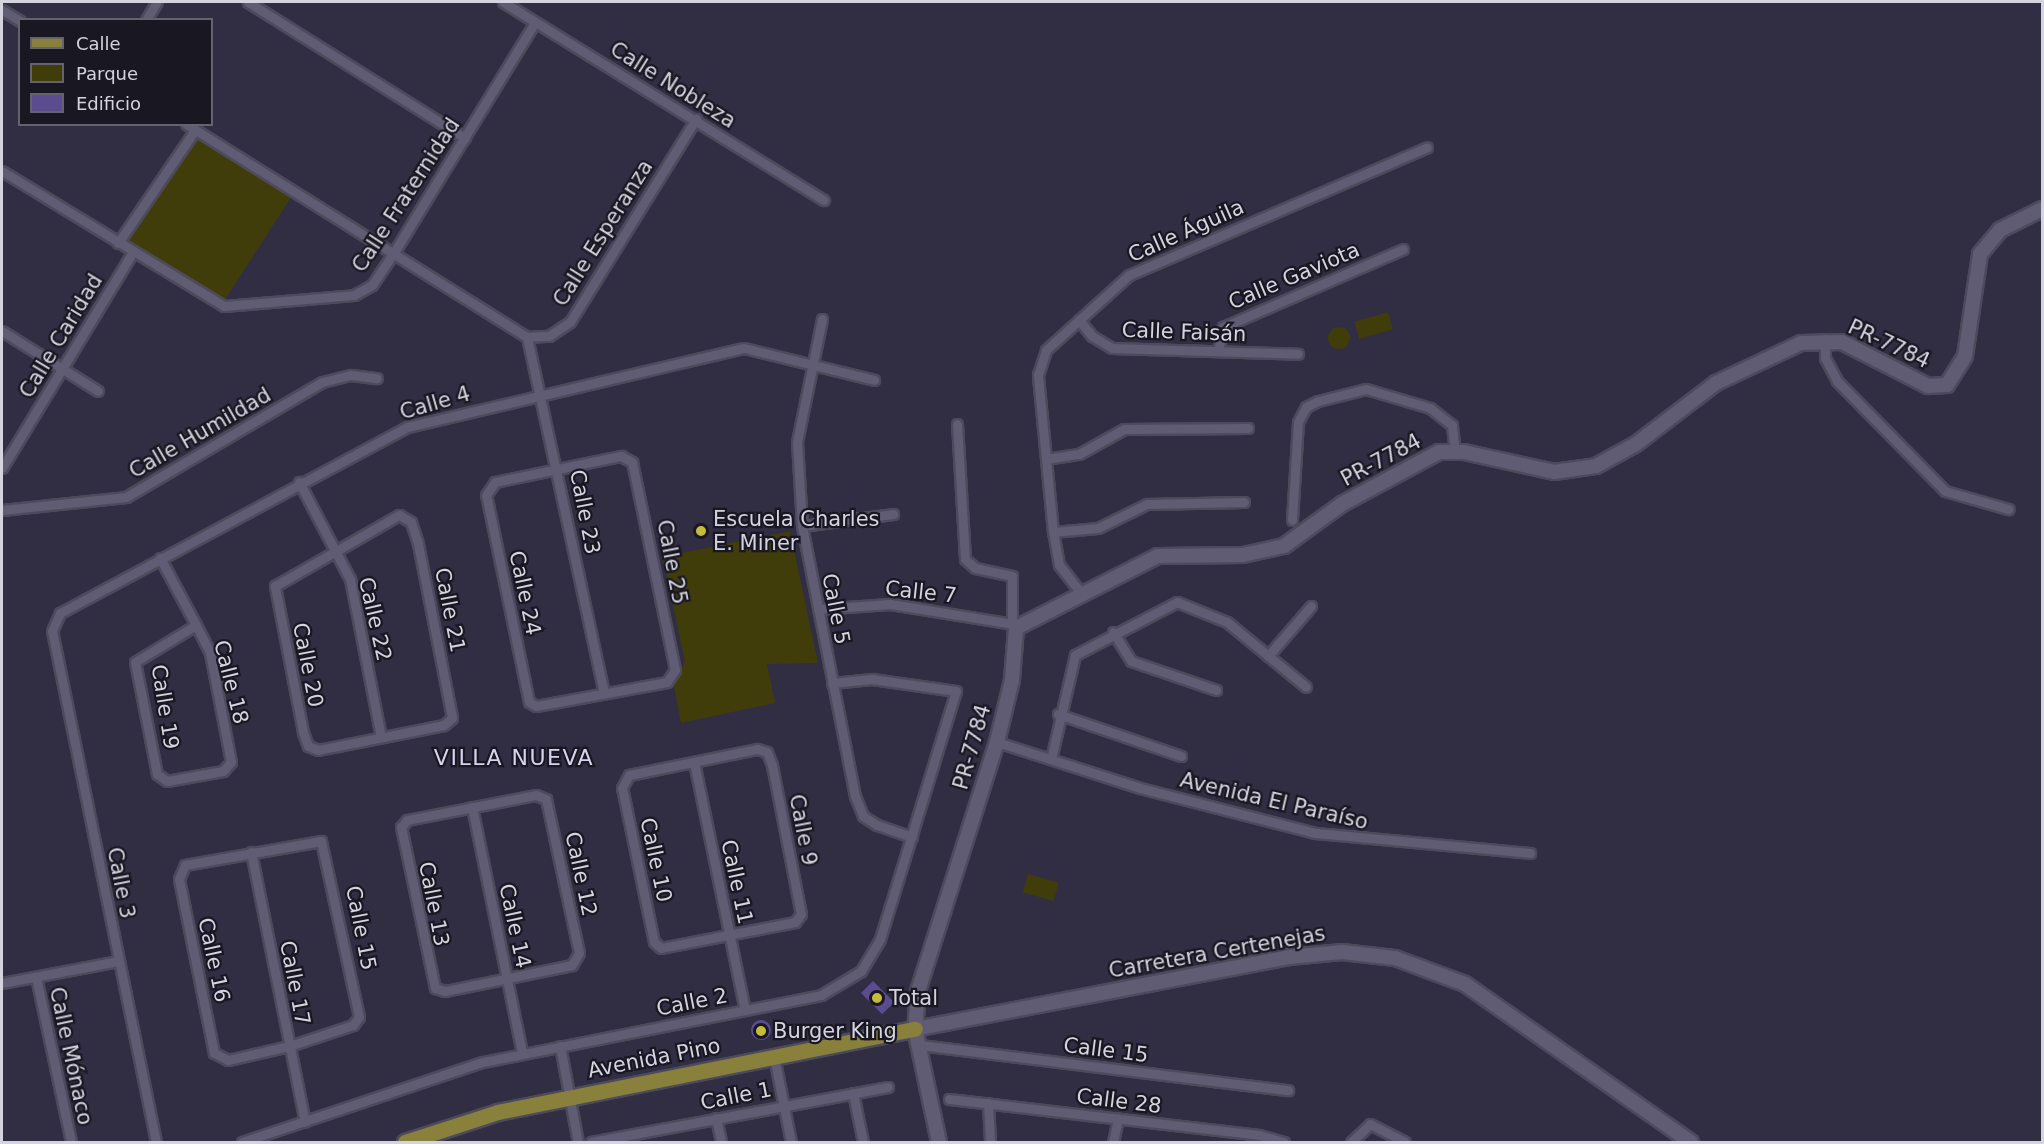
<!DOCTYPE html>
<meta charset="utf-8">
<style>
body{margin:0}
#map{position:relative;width:2044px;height:1144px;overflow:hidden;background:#312d43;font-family:"DejaVu Sans",sans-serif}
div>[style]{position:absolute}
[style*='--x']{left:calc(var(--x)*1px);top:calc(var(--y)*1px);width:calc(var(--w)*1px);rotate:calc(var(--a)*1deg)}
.green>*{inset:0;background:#413d0b;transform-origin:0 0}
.round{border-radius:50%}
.building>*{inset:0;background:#5b4c8f;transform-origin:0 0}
.roads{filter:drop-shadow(2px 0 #4d4a5c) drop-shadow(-2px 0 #4d4a5c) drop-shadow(0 2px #4d4a5c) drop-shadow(0 -2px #4d4a5c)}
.street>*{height:9px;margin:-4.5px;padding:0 4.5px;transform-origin:4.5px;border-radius:4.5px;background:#5f5c73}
.secondary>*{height:14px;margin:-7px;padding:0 7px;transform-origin:7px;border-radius:7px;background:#5f5c73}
.primary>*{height:15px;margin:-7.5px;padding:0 7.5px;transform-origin:7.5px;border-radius:7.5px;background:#89813b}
.dots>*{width:16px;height:16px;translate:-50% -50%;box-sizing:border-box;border:3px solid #191721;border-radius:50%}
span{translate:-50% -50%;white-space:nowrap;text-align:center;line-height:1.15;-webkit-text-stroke:4.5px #191721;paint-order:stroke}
.street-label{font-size:21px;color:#d4d3e0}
.poi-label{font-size:21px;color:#d4d3e0}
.left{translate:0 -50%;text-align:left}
.neighbourhood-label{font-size:22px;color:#d7d3ee;letter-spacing:1.5px}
.frame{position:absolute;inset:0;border:3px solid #d4d3e0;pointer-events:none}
.legend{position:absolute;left:18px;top:18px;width:195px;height:108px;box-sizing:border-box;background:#191721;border:2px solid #64626d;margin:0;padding:8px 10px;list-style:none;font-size:18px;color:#d4d3e0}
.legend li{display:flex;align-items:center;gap:12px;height:30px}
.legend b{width:30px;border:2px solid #64626d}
</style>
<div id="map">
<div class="green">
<div style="clip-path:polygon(195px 138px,292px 196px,224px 301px,126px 247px,124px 239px)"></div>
<div style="left:1388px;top:312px;width:18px;height:35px;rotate:74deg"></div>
<div class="round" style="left:1328px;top:327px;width:22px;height:22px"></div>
<div style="clip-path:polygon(790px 531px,818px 663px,767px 664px,775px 703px,681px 723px,674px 687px,685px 662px,663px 557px)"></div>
<div style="left:1028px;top:874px;width:32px;height:19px;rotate:16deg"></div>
</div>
<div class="building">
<div style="left:873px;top:981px;width:30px;height:17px;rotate:45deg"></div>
<div class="round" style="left:751px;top:1020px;width:20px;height:20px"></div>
</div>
<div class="roads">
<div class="street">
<div style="--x:248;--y:2;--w:256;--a:32.1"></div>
<div style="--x:503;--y:2;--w:377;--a:31.7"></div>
<div style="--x:2;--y:10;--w:21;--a:31"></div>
<div style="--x:146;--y:20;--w:21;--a:-59"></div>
<div style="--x:186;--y:124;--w:402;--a:32"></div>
<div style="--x:527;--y:337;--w:22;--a:-3"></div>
<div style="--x:549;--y:336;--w:25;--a:-34"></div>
<div style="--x:570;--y:322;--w:239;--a:-58.2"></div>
<div style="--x:2;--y:171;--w:260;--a:31.3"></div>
<div style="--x:224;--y:306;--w:130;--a:-4.8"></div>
<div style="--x:354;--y:295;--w:21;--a:-29"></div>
<div style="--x:372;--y:285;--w:37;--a:-56"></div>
<div style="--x:393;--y:254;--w:272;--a:-58.5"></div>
<div style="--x:118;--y:243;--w:137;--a:-55.7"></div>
<div style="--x:822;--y:319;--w:126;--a:101.5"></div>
<div style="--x:797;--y:442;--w:84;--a:86.6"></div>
<div style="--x:802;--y:526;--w:275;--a:78.9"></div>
<div style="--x:855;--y:796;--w:22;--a:68"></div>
<div style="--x:863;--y:816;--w:17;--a:33"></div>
<div style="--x:877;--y:825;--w:37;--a:19"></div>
<div style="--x:1079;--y:320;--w:21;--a:51"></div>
<div style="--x:1092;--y:336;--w:23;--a:31"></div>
<div style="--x:1112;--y:348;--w:186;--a:1.8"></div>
<div style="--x:2;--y:331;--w:113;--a:32"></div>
<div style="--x:527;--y:337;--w:364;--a:77.8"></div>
<div style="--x:1825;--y:339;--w:19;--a:90"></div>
<div style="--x:1825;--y:358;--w:26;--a:62"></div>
<div style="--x:1837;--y:381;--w:154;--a:45.5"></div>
<div style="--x:1945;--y:491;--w:66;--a:15.9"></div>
<div style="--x:1218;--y:351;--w:25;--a:-78"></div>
<div style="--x:1223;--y:327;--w:196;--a:-23.4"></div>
<div style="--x:957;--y:424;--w:135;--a:86.6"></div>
<div style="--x:965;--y:559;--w:13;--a:42"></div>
<div style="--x:975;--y:568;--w:38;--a:12"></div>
<div style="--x:1012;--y:576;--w:45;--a:90"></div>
<div style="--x:621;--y:456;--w:13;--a:29"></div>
<div style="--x:632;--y:462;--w:212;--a:78.3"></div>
<div style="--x:675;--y:670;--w:14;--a:124"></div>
<div style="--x:667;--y:682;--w:133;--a:169.6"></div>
<div style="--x:536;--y:706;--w:8;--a:-150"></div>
<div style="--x:529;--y:702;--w:211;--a:-101.7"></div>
<div style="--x:486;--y:495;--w:16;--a:-55"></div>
<div style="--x:495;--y:482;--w:129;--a:-11.7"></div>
<div style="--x:1046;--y:459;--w:33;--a:-9"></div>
<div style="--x:1079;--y:454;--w:51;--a:-29.1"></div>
<div style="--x:1124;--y:429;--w:124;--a:-0.5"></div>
<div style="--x:2;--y:468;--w:251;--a:-58.8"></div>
<div style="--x:299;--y:482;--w:110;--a:62.3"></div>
<div style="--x:350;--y:579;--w:161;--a:78.9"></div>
<div style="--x:2;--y:510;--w:125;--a:-6"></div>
<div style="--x:126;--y:497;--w:227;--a:-30.4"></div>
<div style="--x:322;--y:382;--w:30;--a:-14"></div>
<div style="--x:351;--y:375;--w:26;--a:7"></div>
<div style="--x:399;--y:515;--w:14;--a:30"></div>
<div style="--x:411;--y:522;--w:23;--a:72"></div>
<div style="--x:418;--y:544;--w:177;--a:78.9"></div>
<div style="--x:452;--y:718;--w:11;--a:139"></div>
<div style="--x:444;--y:725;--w:128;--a:168.8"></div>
<div style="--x:318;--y:750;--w:11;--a:-158"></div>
<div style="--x:308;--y:746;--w:15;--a:-110"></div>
<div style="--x:303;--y:732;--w:149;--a:-100.9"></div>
<div style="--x:275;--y:586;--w:143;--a:-29.8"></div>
<div style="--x:1292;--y:520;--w:98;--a:-86.5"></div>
<div style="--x:1298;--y:422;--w:17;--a:-62"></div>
<div style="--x:1306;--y:407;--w:13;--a:-27"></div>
<div style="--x:1318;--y:401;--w:49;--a:-14"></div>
<div style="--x:1366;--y:389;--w:67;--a:16.5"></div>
<div style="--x:1430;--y:408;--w:28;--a:38"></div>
<div style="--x:1452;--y:425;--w:27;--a:84"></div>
<div style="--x:802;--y:526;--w:92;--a:-7.5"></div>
<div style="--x:1053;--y:532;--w:45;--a:-5.1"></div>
<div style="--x:1098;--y:528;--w:55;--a:-26.1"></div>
<div style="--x:1147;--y:504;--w:97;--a:-1.2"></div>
<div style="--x:160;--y:558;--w:76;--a:61.8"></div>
<div style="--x:196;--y:625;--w:31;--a:63"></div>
<div style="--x:210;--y:653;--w:111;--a:79.1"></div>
<div style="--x:231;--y:762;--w:12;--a:132"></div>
<div style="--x:223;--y:771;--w:57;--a:169.9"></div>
<div style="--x:167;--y:781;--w:12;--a:-145"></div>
<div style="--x:157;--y:774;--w:114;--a:-101.1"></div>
<div style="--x:135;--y:662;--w:71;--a:-31.2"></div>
<div style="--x:1081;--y:593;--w:36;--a:-128"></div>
<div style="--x:1059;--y:565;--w:34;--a:-100"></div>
<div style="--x:1053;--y:532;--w:158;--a:-95.5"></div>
<div style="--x:1038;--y:375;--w:26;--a:-72"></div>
<div style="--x:1046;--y:350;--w:112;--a:-42.1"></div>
<div style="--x:1129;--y:275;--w:324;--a:-23.2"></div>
<div style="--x:818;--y:609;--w:72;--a:-4"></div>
<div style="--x:890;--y:604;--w:126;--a:9.2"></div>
<div style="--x:1113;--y:632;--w:34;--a:58"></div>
<div style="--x:1131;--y:661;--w:90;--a:18.8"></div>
<div style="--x:1268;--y:656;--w:66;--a:-49.3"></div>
<div style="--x:1058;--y:714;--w:130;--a:18.9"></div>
<div style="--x:997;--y:742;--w:150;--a:17.8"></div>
<div style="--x:1140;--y:788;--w:181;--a:14.4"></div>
<div style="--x:1315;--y:833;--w:216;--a:5.3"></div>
<div style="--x:757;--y:749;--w:10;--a:17"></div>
<div style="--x:767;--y:752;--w:14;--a:69"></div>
<div style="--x:772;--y:765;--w:152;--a:79"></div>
<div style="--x:801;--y:914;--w:10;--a:127"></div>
<div style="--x:795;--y:922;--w:136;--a:169"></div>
<div style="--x:661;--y:948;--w:9;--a:-139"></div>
<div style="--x:654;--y:942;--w:157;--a:-101.7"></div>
<div style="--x:622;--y:788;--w:15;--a:-62"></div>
<div style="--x:629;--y:775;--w:131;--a:-11.5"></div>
<div style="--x:1051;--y:759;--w:107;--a:-77"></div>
<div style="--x:1075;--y:655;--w:115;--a:-27.5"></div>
<div style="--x:1177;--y:602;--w:54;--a:21.8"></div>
<div style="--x:1227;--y:622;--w:102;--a:39.4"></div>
<div style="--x:694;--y:762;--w:253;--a:78.4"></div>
<div style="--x:536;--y:795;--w:11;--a:22"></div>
<div style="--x:546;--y:799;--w:157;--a:77.9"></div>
<div style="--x:579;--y:953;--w:14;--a:120"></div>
<div style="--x:572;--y:965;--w:130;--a:168.4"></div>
<div style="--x:445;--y:991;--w:10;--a:-163"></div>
<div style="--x:435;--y:988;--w:165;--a:-101.9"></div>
<div style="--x:401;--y:827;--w:9;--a:-49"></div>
<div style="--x:407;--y:820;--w:131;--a:-11"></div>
<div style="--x:472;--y:807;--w:251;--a:78.5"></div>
<div style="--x:321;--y:841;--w:180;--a:77.8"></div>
<div style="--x:359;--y:1017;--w:10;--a:127"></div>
<div style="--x:353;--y:1025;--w:67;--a:161.8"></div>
<div style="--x:289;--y:1046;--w:63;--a:167.1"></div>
<div style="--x:228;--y:1060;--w:16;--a:-153"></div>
<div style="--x:214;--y:1053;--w:177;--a:-101.4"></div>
<div style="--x:179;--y:879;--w:15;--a:-67"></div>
<div style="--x:185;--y:865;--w:138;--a:-10"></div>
<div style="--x:251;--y:852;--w:275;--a:78.7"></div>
<div style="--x:36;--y:977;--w:169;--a:78"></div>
<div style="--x:2;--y:983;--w:118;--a:-10.7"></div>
<div style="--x:920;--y:1045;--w:371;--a:7"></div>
<div style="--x:560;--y:1046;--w:98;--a:79.4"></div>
<div style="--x:774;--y:1057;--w:87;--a:78.7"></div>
<div style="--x:853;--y:1093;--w:50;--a:78.5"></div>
<div style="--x:949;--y:1099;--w:312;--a:6.6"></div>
<div style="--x:1259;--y:1135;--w:26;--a:16"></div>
<div style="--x:988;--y:1103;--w:39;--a:87"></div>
<div style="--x:716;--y:1118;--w:25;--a:78"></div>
<div style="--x:156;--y:1142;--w:521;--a:-101.5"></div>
<div style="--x:52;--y:631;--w:20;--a:-66"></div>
<div style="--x:60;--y:613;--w:394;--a:-28.2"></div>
<div style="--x:407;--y:427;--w:346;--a:-13.2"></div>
<div style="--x:744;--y:348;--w:134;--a:13.8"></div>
<div style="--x:242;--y:1142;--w:254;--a:-18.4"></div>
<div style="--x:483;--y:1062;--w:345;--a:-11.2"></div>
<div style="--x:821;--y:995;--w:47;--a:-31"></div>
<div style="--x:861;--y:971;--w:37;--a:-59"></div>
<div style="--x:880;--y:939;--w:259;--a:-73"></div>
<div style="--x:956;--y:691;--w:85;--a:-171.9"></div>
<div style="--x:872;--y:679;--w:40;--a:174.3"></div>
<div style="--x:591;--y:1142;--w:302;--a:-10.5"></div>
<div style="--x:1113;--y:1142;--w:24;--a:-78"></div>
<div style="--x:1351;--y:1142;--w:26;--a:-43"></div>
<div style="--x:1370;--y:1124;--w:39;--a:27"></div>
</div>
<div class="secondary">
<div style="--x:915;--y:1029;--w:382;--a:-10.9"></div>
<div style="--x:1290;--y:957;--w:52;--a:-5.5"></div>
<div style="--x:1342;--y:952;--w:53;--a:6.5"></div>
<div style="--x:1395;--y:958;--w:75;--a:20.4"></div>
<div style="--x:1465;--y:984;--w:276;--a:35"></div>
<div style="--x:939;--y:1142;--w:116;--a:-102"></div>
<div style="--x:915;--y:1029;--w:38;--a:-85"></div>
<div style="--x:918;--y:991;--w:261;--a:-72.4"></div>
<div style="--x:997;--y:742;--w:64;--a:-76.4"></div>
<div style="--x:1012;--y:680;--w:52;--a:-85.6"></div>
<div style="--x:1016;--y:628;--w:159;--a:-26.9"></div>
<div style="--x:1158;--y:556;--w:85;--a:-0.7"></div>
<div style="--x:1243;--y:555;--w:42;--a:-12.4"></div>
<div style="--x:1284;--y:546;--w:72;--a:-35.9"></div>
<div style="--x:1342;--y:504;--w:110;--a:-28.2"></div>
<div style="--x:1439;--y:452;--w:25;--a:0"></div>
<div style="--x:1464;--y:452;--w:92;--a:12.5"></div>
<div style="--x:1554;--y:472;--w:42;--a:-8.1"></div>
<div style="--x:1596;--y:466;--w:46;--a:-28.8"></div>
<div style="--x:1636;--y:444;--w:101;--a:-37.3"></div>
<div style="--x:1716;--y:383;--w:94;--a:-25.2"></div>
<div style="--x:1801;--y:343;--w:41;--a:-1.4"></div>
<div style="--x:1842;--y:342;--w:97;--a:27.1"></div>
<div style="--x:1928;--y:386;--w:19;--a:-3"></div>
<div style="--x:1947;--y:385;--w:34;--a:-58"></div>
<div style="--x:1965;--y:356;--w:103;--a:-81.6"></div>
<div style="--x:1980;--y:254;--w:31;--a:-50"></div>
<div style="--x:2000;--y:230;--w:47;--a:-26.6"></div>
</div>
<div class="primary">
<div style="--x:405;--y:1142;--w:98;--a:-17.9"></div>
<div style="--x:498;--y:1112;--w:425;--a:-11.3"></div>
</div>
</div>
<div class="dots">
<div style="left:701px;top:531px;background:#c6bc3c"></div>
<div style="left:877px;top:998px;background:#c6bc3c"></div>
<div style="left:761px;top:1031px;background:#c6bc3c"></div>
</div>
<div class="street-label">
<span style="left:673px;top:85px;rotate:32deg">Calle Nobleza</span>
<span style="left:406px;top:195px;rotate:-57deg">Calle Fraternidad</span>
<span style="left:1186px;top:231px;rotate:-24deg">Calle Águila</span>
<span style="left:603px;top:233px;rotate:-58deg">Calle Esperanza</span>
<span style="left:1294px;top:276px;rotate:-23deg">Calle Gaviota</span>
<span style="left:1184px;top:332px;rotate:2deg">Calle Faisán</span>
<span style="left:61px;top:336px;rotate:-59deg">Calle Caridad</span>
<span style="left:1889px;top:344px;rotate:25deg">PR-7784</span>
<span style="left:435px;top:403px;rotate:-16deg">Calle 4</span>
<span style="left:200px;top:433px;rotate:-30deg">Calle Humildad</span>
<span style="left:1381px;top:460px;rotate:-28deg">PR-7784</span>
<span style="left:585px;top:512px;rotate:79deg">Calle 23</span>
<span style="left:672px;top:562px;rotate:79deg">Calle 25</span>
<span style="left:921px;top:592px;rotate:6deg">Calle 7</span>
<span style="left:525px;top:593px;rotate:78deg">Calle 24</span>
<span style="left:836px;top:609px;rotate:79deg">Calle 5</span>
<span style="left:450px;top:610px;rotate:79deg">Calle 21</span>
<span style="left:375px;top:619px;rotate:77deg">Calle 22</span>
<span style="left:308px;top:665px;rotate:79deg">Calle 20</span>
<span style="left:231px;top:682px;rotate:76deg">Calle 18</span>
<span style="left:165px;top:707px;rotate:81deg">Calle 19</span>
<span style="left:972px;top:747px;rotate:-74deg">PR-7784</span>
<span style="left:1274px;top:801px;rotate:13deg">Avenida El Paraíso</span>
<span style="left:803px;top:830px;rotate:79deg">Calle 9</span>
<span style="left:656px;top:860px;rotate:78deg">Calle 10</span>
<span style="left:581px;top:874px;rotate:78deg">Calle 12</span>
<span style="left:737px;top:882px;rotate:78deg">Calle 11</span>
<span style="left:121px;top:883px;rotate:79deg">Calle 3</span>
<span style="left:434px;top:904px;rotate:79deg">Calle 13</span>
<span style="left:515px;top:926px;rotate:78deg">Calle 14</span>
<span style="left:361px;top:928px;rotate:79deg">Calle 15</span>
<span style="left:1217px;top:952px;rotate:-10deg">Carretera Certenejas</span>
<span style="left:214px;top:960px;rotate:78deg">Calle 16</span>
<span style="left:295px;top:983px;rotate:79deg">Calle 17</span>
<span style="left:692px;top:1002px;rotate:-11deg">Calle 2</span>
<span style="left:1106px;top:1050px;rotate:7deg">Calle 15</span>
<span style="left:71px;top:1056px;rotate:78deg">Calle Mónaco</span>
<span style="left:654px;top:1058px;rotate:-11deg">Avenida Pino</span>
<span style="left:736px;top:1096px;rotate:-11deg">Calle 1</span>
<span style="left:1119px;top:1101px;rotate:7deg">Calle 28</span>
</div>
<div class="poi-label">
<span class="left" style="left:713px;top:531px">Escuela Charles<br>E. Miner</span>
<span class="left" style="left:889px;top:998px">Total</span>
<span class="left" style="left:773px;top:1031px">Burger King</span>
</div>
<div class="neighbourhood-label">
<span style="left:514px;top:758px">VILLA NUEVA</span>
</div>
<div class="frame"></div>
<ul class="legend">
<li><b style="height:8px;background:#89813b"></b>Calle</li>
<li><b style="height:16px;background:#413d0b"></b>Parque</li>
<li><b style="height:16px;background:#5b4c8f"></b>Edificio</li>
</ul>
</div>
